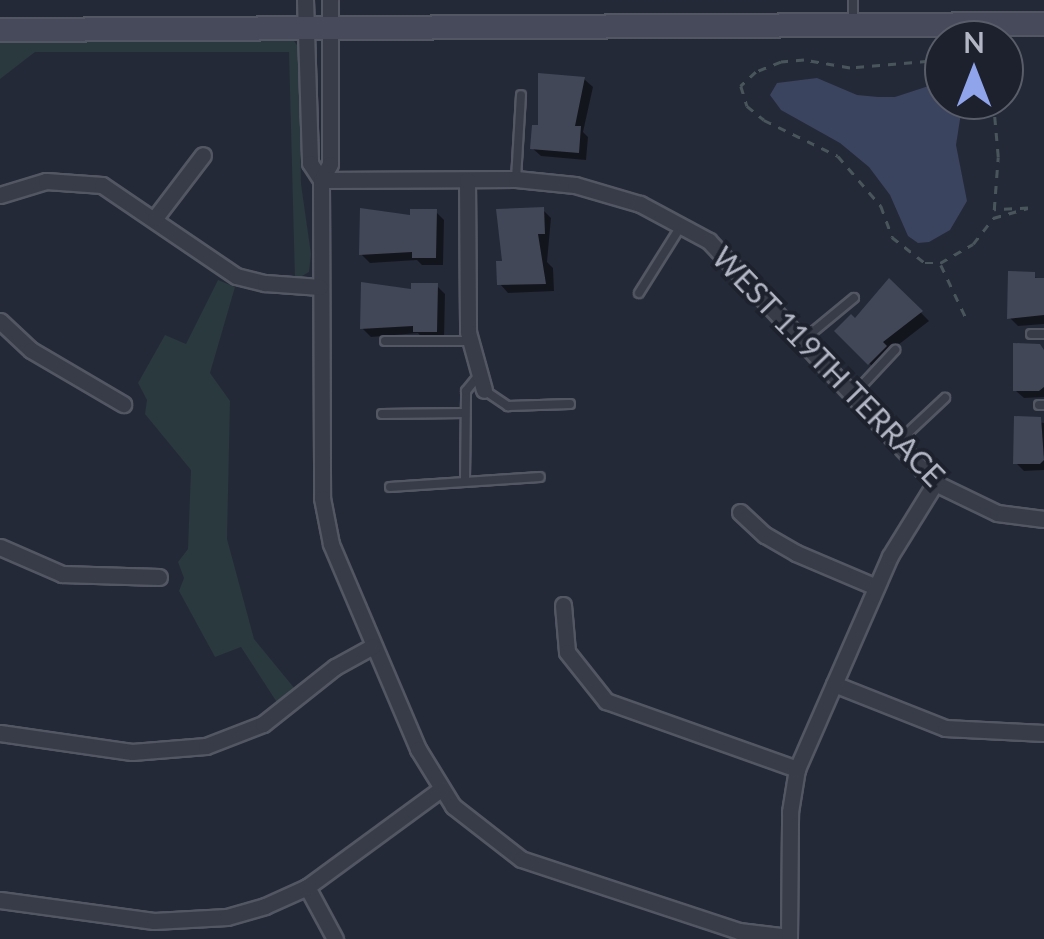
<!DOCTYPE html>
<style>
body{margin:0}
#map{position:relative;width:1044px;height:939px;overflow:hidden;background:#242938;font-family:Lato,sans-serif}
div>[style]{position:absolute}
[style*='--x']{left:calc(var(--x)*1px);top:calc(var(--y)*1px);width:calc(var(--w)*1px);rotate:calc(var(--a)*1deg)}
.green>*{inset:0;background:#2a393d}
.water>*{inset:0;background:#3b445f}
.shadow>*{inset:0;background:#0007}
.building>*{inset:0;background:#414757}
.path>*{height:2.5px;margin-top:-1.25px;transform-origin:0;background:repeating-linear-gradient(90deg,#48555a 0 8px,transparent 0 16px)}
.roads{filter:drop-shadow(2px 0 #535663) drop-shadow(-2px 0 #535663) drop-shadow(0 2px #535663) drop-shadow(0 -2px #535663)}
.service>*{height:8px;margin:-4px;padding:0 4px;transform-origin:4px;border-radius:4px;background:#383c48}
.minor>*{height:15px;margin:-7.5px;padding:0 7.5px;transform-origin:7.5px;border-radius:7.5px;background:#383c48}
.secondary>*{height:22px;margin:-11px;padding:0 11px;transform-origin:11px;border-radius:11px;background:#464a5b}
span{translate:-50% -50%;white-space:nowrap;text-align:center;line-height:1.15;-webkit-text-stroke:8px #1d212d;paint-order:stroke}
.street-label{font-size:30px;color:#b3b6c4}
.north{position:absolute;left:924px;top:20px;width:100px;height:100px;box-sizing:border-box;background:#1d212d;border:2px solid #595d69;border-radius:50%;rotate:0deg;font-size:28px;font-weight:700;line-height:40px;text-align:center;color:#b3b6c4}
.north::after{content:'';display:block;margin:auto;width:35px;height:45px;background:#90a4ec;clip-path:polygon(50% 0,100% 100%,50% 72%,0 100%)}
</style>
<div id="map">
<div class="green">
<div style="clip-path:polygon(283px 39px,294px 41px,299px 48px,301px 184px,311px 254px,309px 272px,295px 280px,289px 52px,35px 52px,0 79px,0 41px)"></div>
<div style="clip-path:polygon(218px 280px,235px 287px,210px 373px,230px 401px,227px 539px,254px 639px,295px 689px,278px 704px,241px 647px,215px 657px,179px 591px,184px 578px,178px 562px,188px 549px,191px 470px,145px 414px,147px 400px,138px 383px,165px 335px,186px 344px)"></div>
</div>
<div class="water">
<div style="clip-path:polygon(817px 78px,857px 95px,878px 97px,895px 97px,944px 81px,944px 100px,963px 100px,956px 145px,967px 201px,950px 230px,929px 242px,918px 243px,908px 236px,890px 195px,869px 167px,840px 143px,781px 110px,770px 95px,777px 83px)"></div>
</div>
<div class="shadow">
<div style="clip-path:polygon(584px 79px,593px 87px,583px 132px,588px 137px,586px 160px,541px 156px,532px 148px,540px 128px)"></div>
<div style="clip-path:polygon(543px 210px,551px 218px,547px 262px,553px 268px,554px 291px,508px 293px,500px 284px,505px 263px)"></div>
<div style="clip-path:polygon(436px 212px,444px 220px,443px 265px,422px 265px,417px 260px,370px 263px,361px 254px,412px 218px)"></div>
<div style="clip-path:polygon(1011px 274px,1044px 279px,1044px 324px,1018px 326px,1010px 318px)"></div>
<div style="clip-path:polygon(890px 281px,929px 321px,889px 352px,878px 372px,837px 331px,855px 321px)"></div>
<div style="clip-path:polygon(437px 286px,445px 294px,444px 339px,423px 339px,418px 333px,371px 337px,362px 328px,413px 292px)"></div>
<div style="clip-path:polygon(1044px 350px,1044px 397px,1024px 398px,1015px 390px)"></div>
<div style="clip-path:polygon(1017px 419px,1044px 423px,1044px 470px,1024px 471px,1016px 463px)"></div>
</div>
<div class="building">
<div style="clip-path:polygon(538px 73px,585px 77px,575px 126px,581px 126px,579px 153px,530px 149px,532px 125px,538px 125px)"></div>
<div style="clip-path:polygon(544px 207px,545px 234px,538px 234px,546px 284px,497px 285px,496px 261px,502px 261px,496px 209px)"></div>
<div style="clip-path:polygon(360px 208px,410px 215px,410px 209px,437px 209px,436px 258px,412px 258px,412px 252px,359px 255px)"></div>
<div style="clip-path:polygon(1008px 271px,1035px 272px,1035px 278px,1044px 278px,1044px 315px,1007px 319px)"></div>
<div style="clip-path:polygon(889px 278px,923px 311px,883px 342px,887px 346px,868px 365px,834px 331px,851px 314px,855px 318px)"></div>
<div style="clip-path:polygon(361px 282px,411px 289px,411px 283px,438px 283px,437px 332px,413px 332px,413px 326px,360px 329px)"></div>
<div style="clip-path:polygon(1013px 343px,1040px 344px,1044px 350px,1044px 387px,1039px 391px,1013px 391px)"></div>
<div style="clip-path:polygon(1014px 416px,1041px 417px,1044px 460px,1040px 464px,1013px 464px)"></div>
</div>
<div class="path">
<div style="--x:944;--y:60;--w:94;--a:175.1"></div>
<div style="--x:850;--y:68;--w:47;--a:-170.1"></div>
<div style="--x:804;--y:60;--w:23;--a:175"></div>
<div style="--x:781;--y:62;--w:27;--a:158"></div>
<div style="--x:756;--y:72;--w:21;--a:137"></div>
<div style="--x:741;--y:86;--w:21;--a:73"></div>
<div style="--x:747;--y:106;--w:22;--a:39"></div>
<div style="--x:764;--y:120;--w:82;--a:25.9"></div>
<div style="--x:838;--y:156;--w:66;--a:49.3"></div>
<div style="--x:881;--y:206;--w:33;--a:70"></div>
<div style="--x:892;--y:237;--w:42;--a:38.2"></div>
<div style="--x:925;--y:263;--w:15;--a:0"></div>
<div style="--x:940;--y:263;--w:38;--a:-30"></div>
<div style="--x:973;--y:244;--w:33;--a:-52"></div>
<div style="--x:993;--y:218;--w:36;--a:-16"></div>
<div style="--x:1028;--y:208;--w:34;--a:177"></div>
<div style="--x:994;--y:210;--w:53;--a:-85.7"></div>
<div style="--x:998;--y:157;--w:57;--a:-95"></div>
<div style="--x:941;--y:265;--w:59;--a:64.7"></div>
</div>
<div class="roads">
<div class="service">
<div style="--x:853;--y:0;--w:20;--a:90"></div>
<div style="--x:516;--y:179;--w:84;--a:-86.6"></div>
<div style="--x:639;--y:293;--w:79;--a:-57.9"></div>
<div style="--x:1031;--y:334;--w:13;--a:0"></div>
<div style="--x:803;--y:340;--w:66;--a:-39.5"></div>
<div style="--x:385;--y:341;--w:85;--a:0"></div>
<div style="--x:484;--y:390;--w:29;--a:34"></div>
<div style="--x:508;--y:406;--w:62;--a:-1.8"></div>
<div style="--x:853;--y:395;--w:62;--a:-47"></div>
<div style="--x:1039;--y:405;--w:5;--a:0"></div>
<div style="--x:382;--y:414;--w:83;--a:-0.7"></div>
<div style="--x:897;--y:443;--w:66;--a:-43.2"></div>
<div style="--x:465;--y:479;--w:88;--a:-89.3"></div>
<div style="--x:466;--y:391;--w:21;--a:-51"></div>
<div style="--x:390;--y:487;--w:150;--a:-3.8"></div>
</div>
<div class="minor">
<div style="--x:305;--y:0;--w:163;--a:88.2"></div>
<div style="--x:310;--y:163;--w:20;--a:57"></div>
<div style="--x:330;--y:0;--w:164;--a:90"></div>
<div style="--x:330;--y:164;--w:18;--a:119"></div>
<div style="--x:321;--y:180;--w:318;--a:89.8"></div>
<div style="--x:322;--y:498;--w:47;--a:78.9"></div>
<div style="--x:331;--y:544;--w:223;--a:67"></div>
<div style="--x:418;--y:749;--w:67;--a:58.4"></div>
<div style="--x:453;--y:806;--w:86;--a:37.9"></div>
<div style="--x:521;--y:859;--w:230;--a:18.3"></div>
<div style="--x:739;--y:931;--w:50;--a:6.8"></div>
<div style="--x:321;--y:180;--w:195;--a:-0.3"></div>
<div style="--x:516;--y:179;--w:59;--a:5.8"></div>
<div style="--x:575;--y:185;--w:68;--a:16.3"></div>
<div style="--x:640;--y:204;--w:78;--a:28.2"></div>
<div style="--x:709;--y:241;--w:331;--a:47"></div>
<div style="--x:935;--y:483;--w:69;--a:25.8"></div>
<div style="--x:997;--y:513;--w:47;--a:7.3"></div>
<div style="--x:467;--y:180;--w:152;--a:89.6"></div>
<div style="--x:468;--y:332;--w:60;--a:74.6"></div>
<div style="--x:0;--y:195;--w:48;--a:-16.9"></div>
<div style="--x:46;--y:181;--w:56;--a:4.1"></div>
<div style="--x:102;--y:185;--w:162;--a:34.2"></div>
<div style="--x:236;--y:276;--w:30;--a:14"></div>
<div style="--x:265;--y:283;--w:55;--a:4.2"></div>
<div style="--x:155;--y:218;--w:79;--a:-52.7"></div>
<div style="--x:0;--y:321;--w:42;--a:43.1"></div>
<div style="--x:31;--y:350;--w:107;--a:30.4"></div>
<div style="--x:740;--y:512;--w:34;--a:43"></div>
<div style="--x:765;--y:535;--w:36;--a:30"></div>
<div style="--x:796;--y:553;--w:87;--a:23"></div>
<div style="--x:0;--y:547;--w:68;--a:23.5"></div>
<div style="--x:62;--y:574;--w:97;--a:1.8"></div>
<div style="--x:563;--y:605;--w:47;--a:85.1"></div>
<div style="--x:567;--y:652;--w:63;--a:51.5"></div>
<div style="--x:606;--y:701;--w:203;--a:19.6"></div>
<div style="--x:834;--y:684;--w:119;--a:21.6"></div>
<div style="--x:945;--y:728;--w:99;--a:2.9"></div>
<div style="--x:0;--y:733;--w:133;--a:8.2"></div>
<div style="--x:132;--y:752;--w:74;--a:-4.6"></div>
<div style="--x:206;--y:746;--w:61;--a:-21.1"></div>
<div style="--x:263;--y:724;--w:92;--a:-38.4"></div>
<div style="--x:335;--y:667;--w:43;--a:-28.9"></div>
<div style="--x:307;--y:887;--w:59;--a:61.7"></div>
<div style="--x:0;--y:900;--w:155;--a:7.8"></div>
<div style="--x:154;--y:921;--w:73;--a:-3.1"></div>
<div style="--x:227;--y:917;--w:40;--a:-16"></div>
<div style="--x:265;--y:906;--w:46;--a:-24.3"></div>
<div style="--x:307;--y:887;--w:166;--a:-36.2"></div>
<div style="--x:789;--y:939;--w:127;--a:-89.5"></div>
<div style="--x:790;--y:812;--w:44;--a:-80.8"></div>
<div style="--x:797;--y:769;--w:232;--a:-66.4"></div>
<div style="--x:890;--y:556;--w:86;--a:-58.3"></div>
</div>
<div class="secondary">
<div style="--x:0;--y:30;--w:1044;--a:-0.33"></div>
</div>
</div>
<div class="street-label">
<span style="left:829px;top:366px;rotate:46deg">WEST 119TH TERRACE</span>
</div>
<div class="north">N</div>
</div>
